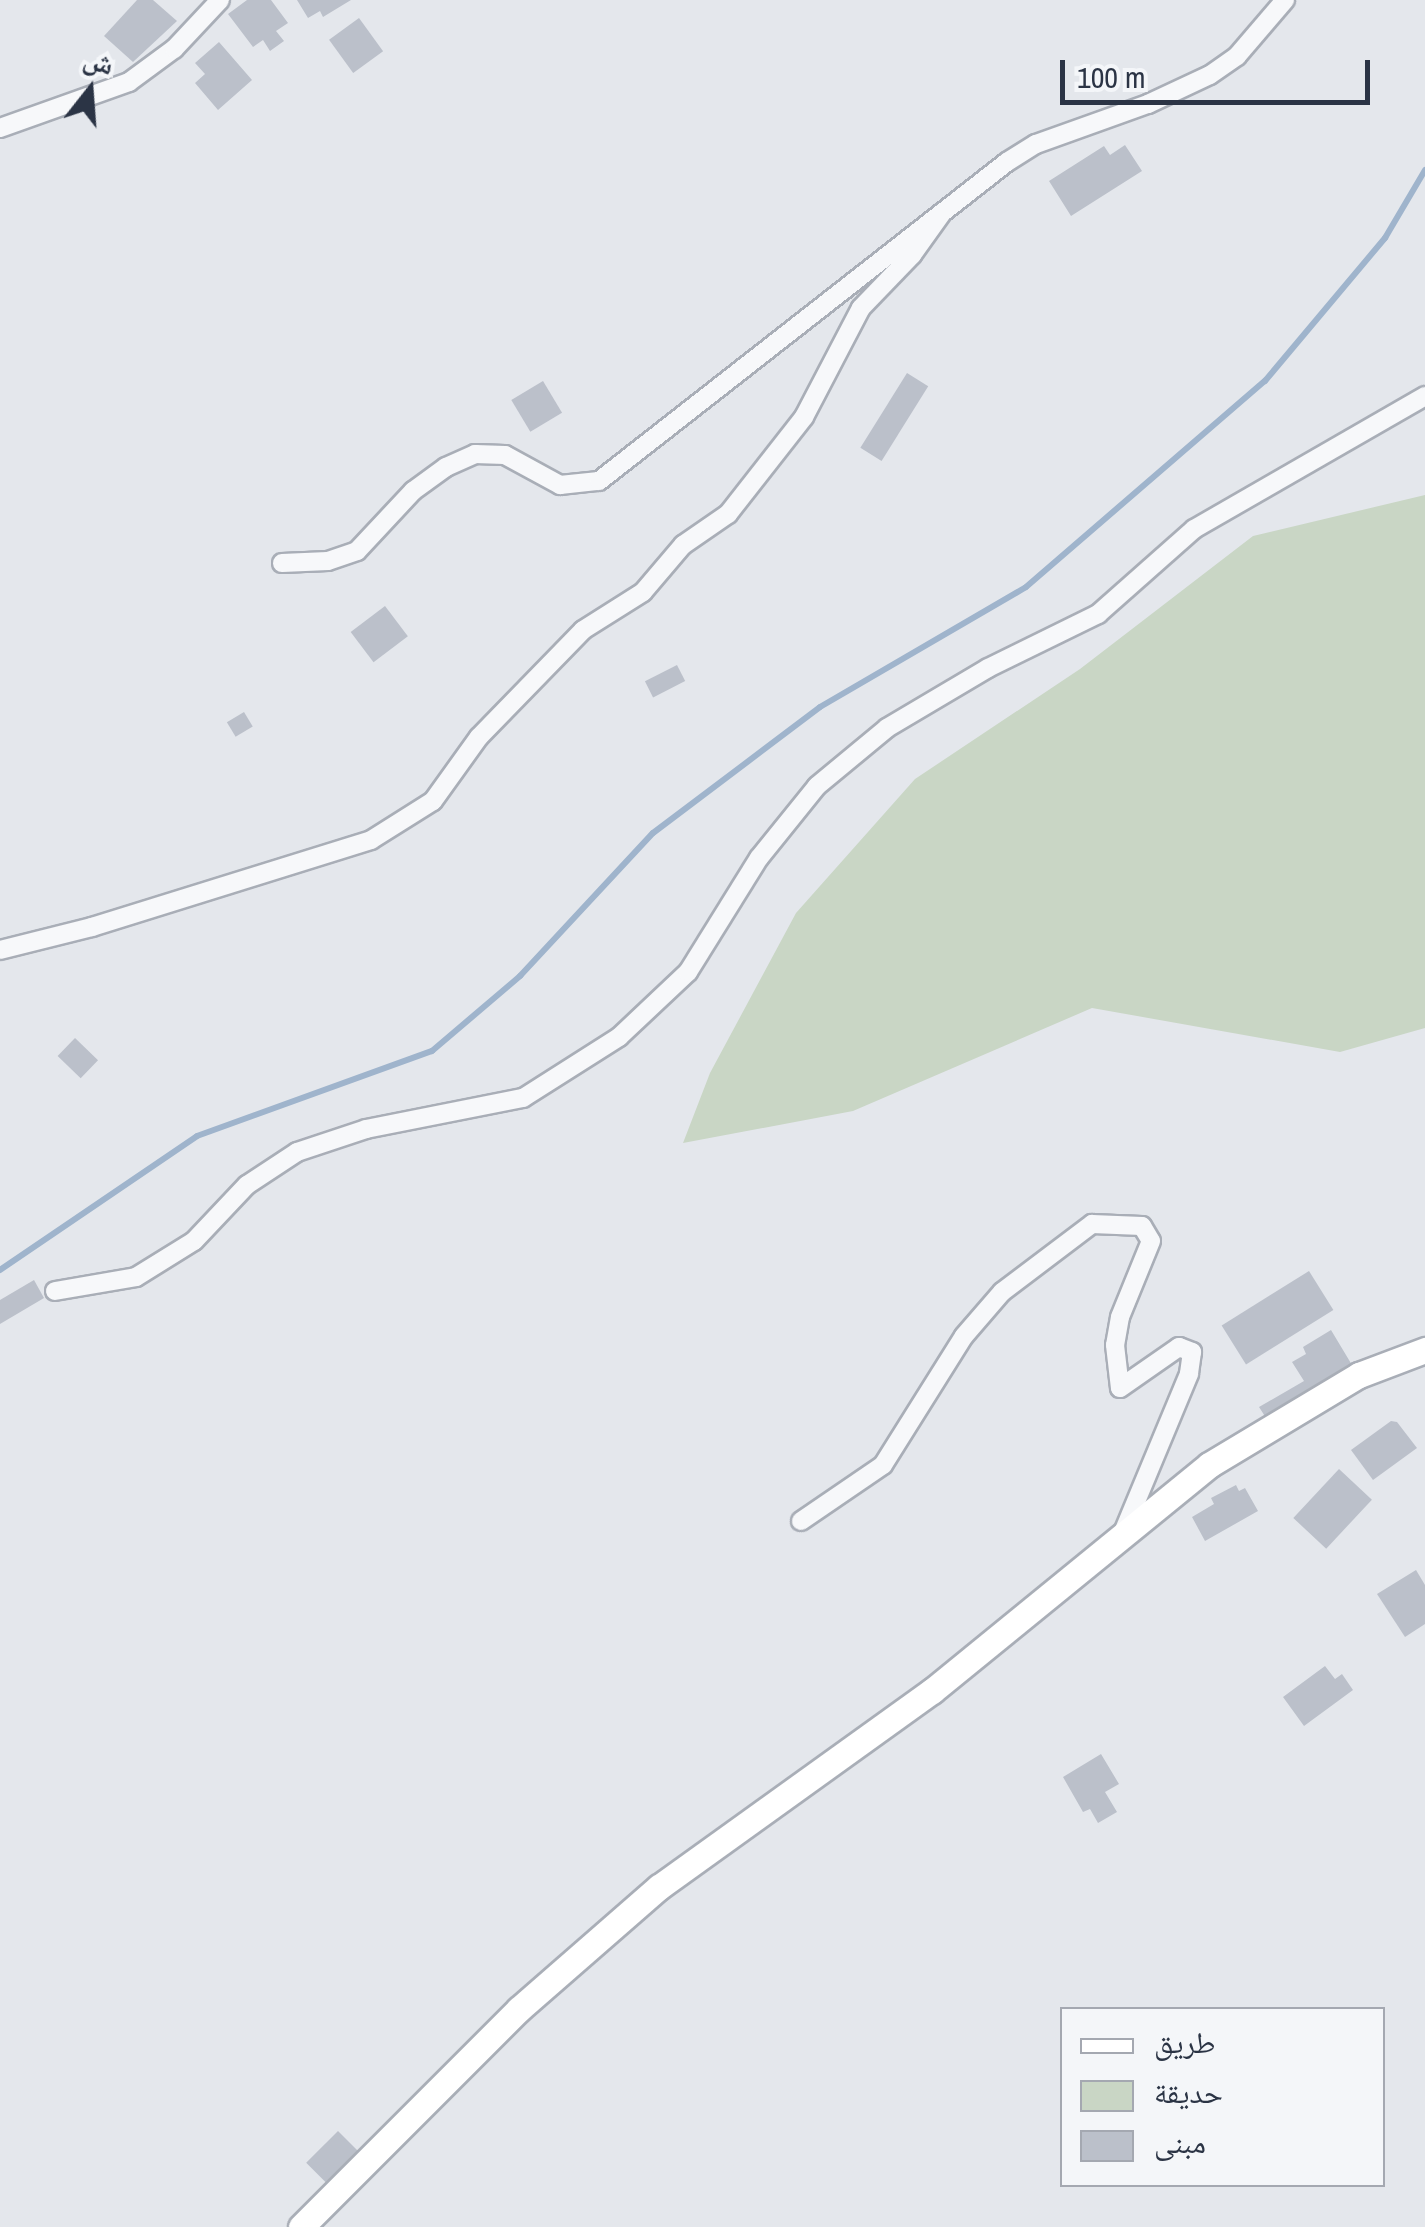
<!DOCTYPE html>
<meta charset="utf-8">
<style>
body{margin:0}
#map{position:relative;width:1425px;height:2227px;overflow:hidden;background:#e4e7ec;font-family:"Archivo Narrow","Noto Naskh Arabic",sans-serif}
div>[style]{position:absolute}
[style*='--x']{left:calc(var(--x)*1px);top:calc(var(--y)*1px);width:calc(var(--w)*1px);rotate:calc(var(--a)*1deg)}
.green>*{inset:0;background:#c9d6c5}
.stream>*{height:6px;margin:-3px;padding:0 3px;transform-origin:3px;border-radius:3px;background:#9fb4cc}
.building>*{inset:0;background:#bbc0ca;transform-origin:0 0}
.roads{filter:drop-shadow(2px 0 #a9aeb7) drop-shadow(-2px 0 #a9aeb7) drop-shadow(0 2px #a9aeb7) drop-shadow(0 -2px #a9aeb7)}
.street>*{height:18px;margin:-9px;padding:0 9px;transform-origin:9px;border-radius:9px;background:#f7f8fa}
.secondary>*{height:25px;margin:-12.5px;padding:0 12.5px;transform-origin:12.5px;border-radius:12.5px;background:#fff}
span{translate:-50% -50%;white-space:nowrap;text-align:center;line-height:1.15;-webkit-text-stroke:8px #f4f6f9;paint-order:stroke}
.legend{position:absolute;left:1060px;top:2007px;width:325px;height:180px;box-sizing:border-box;background:#f4f6f9;border:2px solid #a4a8b1;margin:0;padding:12px 18px;list-style:none;font-size:30px;color:#2b3445}
.legend li{display:flex;align-items:center;gap:20px;height:50px}
.legend b{width:50px;border:2px solid #a4a8b1}
.north{position:absolute;left:40px;top:40px;width:100px;height:100px;-webkit-text-stroke:8px #f4f6f9;paint-order:stroke;rotate:17deg;font-size:28px;font-weight:700;line-height:40px;text-align:center;color:#2b3445}
.north::after{content:'';display:block;margin:auto;width:35px;height:45px;background:#2b3445;clip-path:polygon(50% 0,100% 100%,50% 72%,0 100%)}
.scale{position:absolute;left:1060px;top:60px;width:310px;height:45px;box-sizing:border-box;border:5px solid #2b3445;border-top:0;padding-left:12px;font-size:30px;line-height:35px;white-space:nowrap;color:#2b3445;-webkit-text-stroke:8px #f4f6f9;paint-order:stroke}
</style>
<div id="map">
<div class="green">
<div style="clip-path:polygon(1425px 495px,1425px 1028px,1340px 1052px,1092px 1008px,853px 1111px,683px 1143px,710px 1073px,796px 913px,915px 779px,1080px 669px,1253px 536px)"></div>
</div>
<div class="stream">
<div style="--x:0;--y:1270;--w:238;--a:-34.2"></div>
<div style="--x:197;--y:1136;--w:250;--a:-19.9"></div>
<div style="--x:432;--y:1051;--w:116;--a:-40.4"></div>
<div style="--x:520;--y:976;--w:195;--a:-47.1"></div>
<div style="--x:653;--y:833;--w:209;--a:-37"></div>
<div style="--x:820;--y:707;--w:238;--a:-30.2"></div>
<div style="--x:1026;--y:587;--w:316;--a:-40.8"></div>
<div style="--x:1265;--y:381;--w:187;--a:-50"></div>
<div style="--x:1385;--y:238;--w:79;--a:-59.5"></div>
</div>
<div class="building">
<div style="clip-path:polygon(137px 0,153px 0,177px 21px,133px 62px,104px 36px)"></div>
<div style="clip-path:polygon(247px 0,271px 0,288px 23px,276px 31px,284px 41px,270px 51px,263px 40px,253px 47px,228px 14px)"></div>
<div style="clip-path:polygon(297px 0,351px 0,323px 17px,320px 11px,308px 18px)"></div>
<div style="left:359px;top:18px;width:41px;height:37px;rotate:54deg"></div>
<div style="clip-path:polygon(219px 42px,252px 80px,218px 110px,195px 83px,205px 74px,195px 63px)"></div>
<div style="clip-path:polygon(1125px 145px,1142px 171px,1071px 216px,1049px 181px,1104px 146px,1110px 155px)"></div>
<div style="left:907px;top:373px;width:25px;height:88px;rotate:32deg"></div>
<div style="left:543px;top:381px;width:37px;height:37px;rotate:59deg"></div>
<div style="left:385px;top:606px;width:38px;height:43px;rotate:53deg"></div>
<div style="left:677px;top:665px;width:18px;height:36px;rotate:63deg"></div>
<div style="left:244px;top:712px;width:17px;height:20px;rotate:59deg"></div>
<div style="left:75px;top:1038px;width:32px;height:25px;rotate:44deg"></div>
<div style="left:1309px;top:1271px;width:46px;height:103px;rotate:58deg"></div>
<div style="clip-path:polygon(34px 1280px,44px 1298px,0 1324px,0 1300px)"></div>
<div style="clip-path:polygon(1331px 1330px,1355px 1370px,1268px 1421px,1259px 1407px,1304px 1381px,1292px 1362px,1306px 1354px,1303px 1347px)"></div>
<div style="clip-path:polygon(1391px 1421px,1397px 1422px,1417px 1448px,1373px 1480px,1351px 1450px)"></div>
<div style="left:1339px;top:1469px;width:45px;height:67px;rotate:43deg"></div>
<div style="clip-path:polygon(1236px 1485px,1239px 1491px,1245px 1488px,1258px 1511px,1205px 1541px,1192px 1517px,1214px 1504px,1211px 1498px)"></div>
<div style="clip-path:polygon(1416px 1570px,1425px 1585px,1425px 1624px,1405px 1637px,1377px 1594px)"></div>
<div style="clip-path:polygon(1325px 1666px,1335px 1679px,1342px 1674px,1353px 1690px,1304px 1726px,1283px 1697px)"></div>
<div style="clip-path:polygon(1101px 1754px,1119px 1784px,1105px 1792px,1117px 1812px,1098px 1823px,1090px 1809px,1083px 1812px,1063px 1777px)"></div>
<div style="left:338px;top:2131px;width:34px;height:45px;rotate:45deg"></div>
</div>
<div class="roads">
<div class="street">
<div style="--x:0;--y:128;--w:137;--a:-19.6"></div>
<div style="--x:129;--y:82;--w:56;--a:-36.3"></div>
<div style="--x:174;--y:49;--w:67;--a:-46.8"></div>
<div style="--x:282;--y:563;--w:46;--a:-2.5"></div>
<div style="--x:328;--y:561;--w:31;--a:-19"></div>
<div style="--x:357;--y:551;--w:82;--a:-47"></div>
<div style="--x:413;--y:491;--w:41;--a:-36"></div>
<div style="--x:446;--y:467;--w:32;--a:-24"></div>
<div style="--x:475;--y:454;--w:30;--a:2"></div>
<div style="--x:505;--y:455;--w:63;--a:28.6"></div>
<div style="--x:560;--y:485;--w:39;--a:-6"></div>
<div style="--x:599;--y:481;--w:518;--a:-38.02"></div>
<div style="--x:1007;--y:162;--w:34;--a:-32"></div>
<div style="--x:1036;--y:144;--w:119;--a:-19.7"></div>
<div style="--x:1148;--y:104;--w:68;--a:-25.1"></div>
<div style="--x:1210;--y:75;--w:33;--a:-35"></div>
<div style="--x:1237;--y:56;--w:74;--a:-49.4"></div>
<div style="--x:0;--y:950;--w:95;--a:-14"></div>
<div style="--x:92;--y:927;--w:292;--a:-17.3"></div>
<div style="--x:371;--y:840;--w:73;--a:-32.2"></div>
<div style="--x:433;--y:801;--w:79;--a:-54.3"></div>
<div style="--x:479;--y:737;--w:149;--a:-45.8"></div>
<div style="--x:583;--y:630;--w:71;--a:-32.3"></div>
<div style="--x:643;--y:592;--w:62;--a:-49.6"></div>
<div style="--x:683;--y:545;--w:55;--a:-34.6"></div>
<div style="--x:728;--y:514;--w:123;--a:-51.9"></div>
<div style="--x:804;--y:417;--w:123;--a:-62.4"></div>
<div style="--x:861;--y:308;--w:74;--a:-46.1"></div>
<div style="--x:912;--y:255;--w:52;--a:-54.5"></div>
<div style="--x:55;--y:1291;--w:82;--a:-9.8"></div>
<div style="--x:136;--y:1277;--w:68;--a:-31.8"></div>
<div style="--x:194;--y:1241;--w:77;--a:-46.6"></div>
<div style="--x:247;--y:1185;--w:60;--a:-33.4"></div>
<div style="--x:297;--y:1152;--w:73;--a:-18.4"></div>
<div style="--x:366;--y:1129;--w:160;--a:-11.2"></div>
<div style="--x:523;--y:1098;--w:114;--a:-32.4"></div>
<div style="--x:619;--y:1037;--w:95;--a:-43.3"></div>
<div style="--x:688;--y:972;--w:134;--a:-58.1"></div>
<div style="--x:759;--y:858;--w:92;--a:-51.1"></div>
<div style="--x:817;--y:786;--w:91;--a:-39.6"></div>
<div style="--x:887;--y:728;--w:117;--a:-30.7"></div>
<div style="--x:988;--y:668;--w:123;--a:-26.1"></div>
<div style="--x:1098;--y:614;--w:128;--a:-41.5"></div>
<div style="--x:1194;--y:529;--w:267;--a:-29.9"></div>
<div style="--x:801;--y:1521;--w:99;--a:-34.3"></div>
<div style="--x:883;--y:1465;--w:152;--a:-57.9"></div>
<div style="--x:964;--y:1336;--w:58;--a:-49.2"></div>
<div style="--x:1002;--y:1292;--w:113;--a:-37.1"></div>
<div style="--x:1092;--y:1224;--w:50;--a:2.3"></div>
<div style="--x:1142;--y:1226;--w:17;--a:59"></div>
<div style="--x:1151;--y:1241;--w:82;--a:112.2"></div>
<div style="--x:1120;--y:1317;--w:28;--a:100"></div>
<div style="--x:1115;--y:1345;--w:43;--a:83.4"></div>
<div style="--x:1120;--y:1388;--w:72;--a:-34.8"></div>
<div style="--x:1179;--y:1347;--w:14;--a:21"></div>
<div style="--x:1192;--y:1352;--w:22;--a:98"></div>
<div style="--x:1189;--y:1374;--w:174;--a:112.6"></div>
</div>
<div class="secondary">
<div style="--x:301;--y:2227;--w:308;--a:-45"></div>
<div style="--x:519;--y:2009;--w:186;--a:-41.1"></div>
<div style="--x:659;--y:1887;--w:336;--a:-35.7"></div>
<div style="--x:932;--y:1691;--w:357;--a:-39.2"></div>
<div style="--x:1209;--y:1465;--w:175;--a:-31"></div>
<div style="--x:1359;--y:1375;--w:71;--a:-20.7"></div>
</div>
</div>
<ul class="legend">
<li><b style="height:12px;background:#fff"></b>طريق</li>
<li><b style="height:28px;background:#c9d6c5"></b>حديقة</li>
<li><b style="height:28px;background:#bbc0ca"></b>مبنى</li>
</ul>
<div class="north">ش</div>
<div class="scale">100 m</div>
</div>
